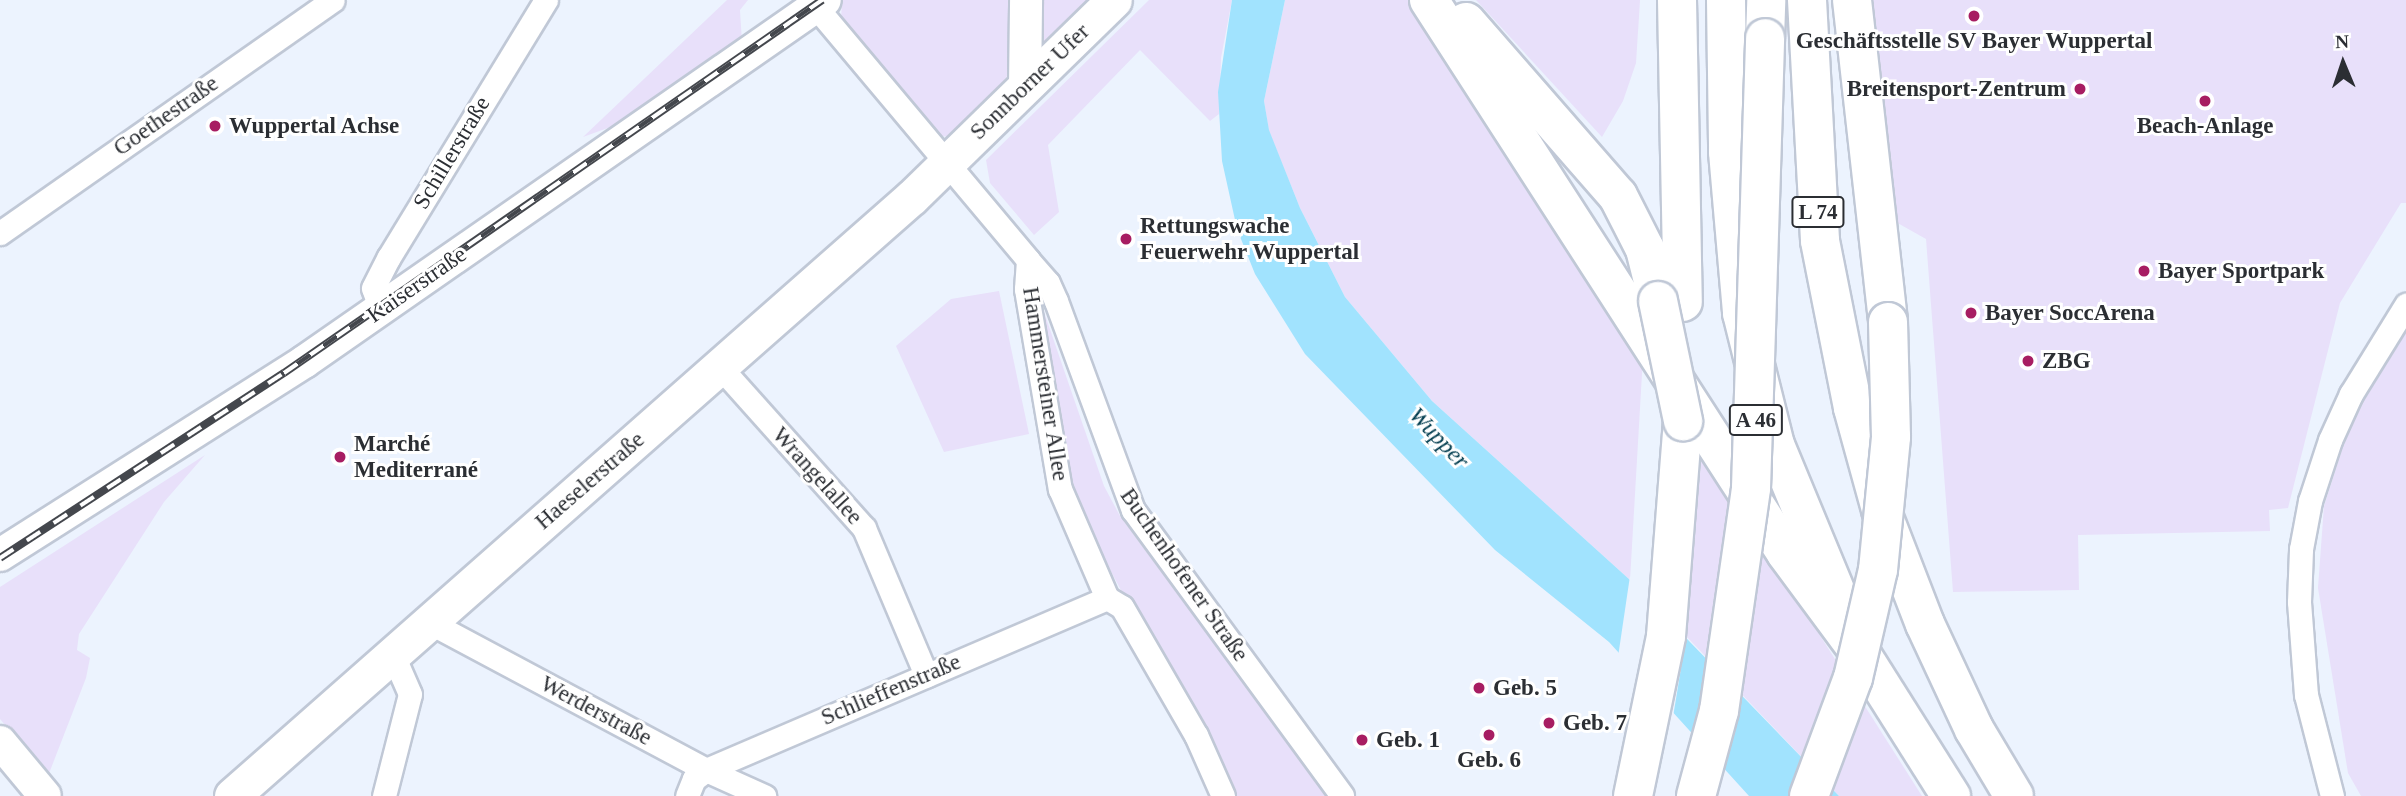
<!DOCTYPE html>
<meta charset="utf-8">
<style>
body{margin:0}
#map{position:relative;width:2406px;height:796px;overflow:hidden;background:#ecf3fe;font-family:Georgia,serif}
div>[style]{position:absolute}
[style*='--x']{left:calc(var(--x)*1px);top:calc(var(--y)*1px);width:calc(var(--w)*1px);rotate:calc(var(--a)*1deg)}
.green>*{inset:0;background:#e8e0fa}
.water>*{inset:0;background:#a1e3fe}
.pier>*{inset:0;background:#ecf3fe}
.roads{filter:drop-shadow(2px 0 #c0c8d6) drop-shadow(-2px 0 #c0c8d6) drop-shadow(0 2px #c0c8d6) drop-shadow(0 -2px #c0c8d6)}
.street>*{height:23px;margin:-11.5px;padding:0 11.5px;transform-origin:11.5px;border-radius:11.5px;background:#fff}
.secondary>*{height:32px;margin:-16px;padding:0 16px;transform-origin:16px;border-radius:16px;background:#fff}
.primary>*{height:35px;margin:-17.5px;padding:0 17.5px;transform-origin:17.5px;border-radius:17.5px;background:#fff}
.highway>*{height:38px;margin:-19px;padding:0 19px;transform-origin:19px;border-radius:19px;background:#fff}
.rail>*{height:8px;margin-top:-4px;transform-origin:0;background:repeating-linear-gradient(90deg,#fff 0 16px,#44474d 0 32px);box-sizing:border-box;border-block:2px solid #44474d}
.bridges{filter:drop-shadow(2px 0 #c0c8d6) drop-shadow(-2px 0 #c0c8d6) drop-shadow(0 2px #c0c8d6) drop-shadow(0 -2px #c0c8d6)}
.highway-bridge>*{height:38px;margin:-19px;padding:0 19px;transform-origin:19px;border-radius:19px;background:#fff}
.dots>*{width:19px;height:19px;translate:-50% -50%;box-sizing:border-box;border:4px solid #fff;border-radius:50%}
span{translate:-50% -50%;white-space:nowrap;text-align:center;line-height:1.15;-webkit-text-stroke:6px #fff;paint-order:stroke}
.shield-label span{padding:2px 5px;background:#fff;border:2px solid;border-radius:5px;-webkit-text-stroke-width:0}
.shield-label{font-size:21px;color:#2b2e33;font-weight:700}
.poi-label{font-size:23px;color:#2b2e33;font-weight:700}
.right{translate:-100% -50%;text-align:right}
.left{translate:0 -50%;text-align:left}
.street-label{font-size:23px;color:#2b2e33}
.water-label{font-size:24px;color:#043f51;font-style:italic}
.north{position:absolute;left:2308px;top:28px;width:70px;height:70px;-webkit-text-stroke:5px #fff;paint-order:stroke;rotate:358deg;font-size:19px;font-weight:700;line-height:28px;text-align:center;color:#2b2e33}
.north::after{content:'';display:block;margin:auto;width:24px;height:32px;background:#2b2e33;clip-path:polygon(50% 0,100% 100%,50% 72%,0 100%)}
</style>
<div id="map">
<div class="green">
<div style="clip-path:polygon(727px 0,748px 0,740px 10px,742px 42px,638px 117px,583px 137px)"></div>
<div style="clip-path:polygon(842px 0,1017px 0,1009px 72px,1002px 86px,951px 137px,941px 136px,841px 21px)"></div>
<div style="clip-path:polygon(1035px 0,1096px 0,1039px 56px)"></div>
<div style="clip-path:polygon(1149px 0,1232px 0,1221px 58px,1219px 114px,1210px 121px,1140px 50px,1048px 145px,1059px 212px,1034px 235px,990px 183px,986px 160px)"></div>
<div style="clip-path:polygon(1285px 0,1408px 0,1643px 356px,1630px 580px,1432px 401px,1345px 297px,1300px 208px,1269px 131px,1264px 101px)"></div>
<div style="clip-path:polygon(1476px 0,1640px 0,1636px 63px,1623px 101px,1602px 137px)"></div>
<div style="clip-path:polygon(1868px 0,2406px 0,2406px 203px,2401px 203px,2340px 303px,2288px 508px,2269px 510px,2270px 531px,2078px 535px,2079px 590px,1953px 592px,1926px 239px,1894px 221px)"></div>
<div style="clip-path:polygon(1035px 286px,1104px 486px,1120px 516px,1327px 796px,1231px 796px,1084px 521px,1063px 448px)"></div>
<div style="clip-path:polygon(999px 291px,1029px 434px,944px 452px,896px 346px,951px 299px)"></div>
<div style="clip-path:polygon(2406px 328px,2406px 796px,2361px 796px,2348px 773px,2318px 588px,2324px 506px,2358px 400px)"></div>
<div style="clip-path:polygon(1702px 450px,1922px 796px,1839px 796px,1686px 636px)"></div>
<div style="clip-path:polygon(205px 455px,164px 502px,79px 634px,77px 650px,90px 658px,86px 678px,48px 776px,0 719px,0 587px)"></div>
</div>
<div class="water">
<div style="clip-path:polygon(1232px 0,1285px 0,1264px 101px,1269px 130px,1300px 208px,1345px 297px,1432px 401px,1630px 580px,1839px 796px,1749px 796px,1609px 642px,1495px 550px,1305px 354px,1255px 274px,1237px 229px,1222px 161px,1218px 92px)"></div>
</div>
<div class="pier">
<div style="clip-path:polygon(1630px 576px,1687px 632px,1673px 717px,1618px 657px)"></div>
</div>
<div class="roads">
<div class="street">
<div style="--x:816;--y:7;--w:330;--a:50"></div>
<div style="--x:1028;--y:260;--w:29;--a:94"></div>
<div style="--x:1026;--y:289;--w:203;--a:80.4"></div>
<div style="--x:1060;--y:489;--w:119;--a:66.7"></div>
<div style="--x:1107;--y:598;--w:17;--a:31"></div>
<div style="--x:1122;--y:607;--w:148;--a:60"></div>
<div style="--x:1196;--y:735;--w:67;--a:66.1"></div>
<div style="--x:0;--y:233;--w:406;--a:-35"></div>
<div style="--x:1028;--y:260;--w:30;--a:49"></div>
<div style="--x:1048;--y:283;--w:20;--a:66"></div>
<div style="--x:1056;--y:301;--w:223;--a:69.8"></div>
<div style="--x:1133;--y:510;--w:354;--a:53.8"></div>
<div style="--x:381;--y:310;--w:23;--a:-110"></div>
<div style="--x:373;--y:288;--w:35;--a:-63"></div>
<div style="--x:389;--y:257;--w:301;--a:-58.6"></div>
<div style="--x:720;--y:367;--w:216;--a:48.2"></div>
<div style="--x:864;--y:528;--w:160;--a:67.1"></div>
<div style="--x:429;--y:622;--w:314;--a:28.1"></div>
<div style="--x:706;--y:770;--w:64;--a:24.1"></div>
<div style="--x:384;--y:796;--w:105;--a:-75.7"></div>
<div style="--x:410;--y:694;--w:43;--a:-113.6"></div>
<div style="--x:687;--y:796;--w:18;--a:-68"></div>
<div style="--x:694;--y:779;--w:15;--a:-37"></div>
<div style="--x:706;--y:770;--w:436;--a:-23.2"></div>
<div style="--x:2332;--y:796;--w:104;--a:-104.4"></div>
<div style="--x:2306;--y:695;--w:93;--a:-94.3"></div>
<div style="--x:2299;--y:602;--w:53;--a:-87.8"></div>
<div style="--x:2301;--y:549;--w:49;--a:-79.4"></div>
<div style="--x:2310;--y:501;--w:64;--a:-71.8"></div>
<div style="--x:2330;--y:440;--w:51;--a:-65.5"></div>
<div style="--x:2351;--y:394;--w:105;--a:-58.3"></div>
</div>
<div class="secondary">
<div style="--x:1025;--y:88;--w:88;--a:-89.3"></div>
<div style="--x:0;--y:555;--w:360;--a:-32.4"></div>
<div style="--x:304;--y:362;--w:634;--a:-34.79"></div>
<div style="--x:0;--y:742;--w:70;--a:50.2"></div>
</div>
<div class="primary">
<div style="--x:232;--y:796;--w:906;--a:-41.38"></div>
<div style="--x:912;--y:197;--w:282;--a:-44.3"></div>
</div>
<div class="highway">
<div style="--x:1429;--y:0;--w:658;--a:57.15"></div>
<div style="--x:1786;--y:553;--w:129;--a:53.5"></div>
<div style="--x:1863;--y:657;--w:165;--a:57.7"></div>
<div style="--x:1677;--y:0;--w:302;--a:88.9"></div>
<div style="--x:1726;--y:0;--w:152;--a:89.2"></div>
<div style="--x:1728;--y:152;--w:162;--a:85"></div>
<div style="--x:1742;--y:313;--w:136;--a:76"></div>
<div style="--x:1775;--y:445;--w:165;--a:67.5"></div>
<div style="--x:1807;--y:0;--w:241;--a:86.9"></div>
<div style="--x:1820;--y:241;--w:170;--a:78.8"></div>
<div style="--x:1853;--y:408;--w:106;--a:74.6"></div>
<div style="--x:1881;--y:510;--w:122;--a:68.9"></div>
<div style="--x:1925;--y:624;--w:116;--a:65"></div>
<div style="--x:1974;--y:729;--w:78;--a:59.2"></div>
<div style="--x:1852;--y:0;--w:324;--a:83.6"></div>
<div style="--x:1466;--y:22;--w:231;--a:48.9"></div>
<div style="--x:1618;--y:196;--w:59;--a:63"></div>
<div style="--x:1645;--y:249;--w:54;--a:76"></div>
<div style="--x:1765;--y:38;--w:38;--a:-88"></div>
<div style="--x:1633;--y:796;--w:163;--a:-78.3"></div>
<div style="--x:1666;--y:636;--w:216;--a:-85.5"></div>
</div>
</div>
<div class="rail">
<div style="--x:0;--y:558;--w:339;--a:-33.1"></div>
<div style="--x:284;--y:373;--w:655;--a:-34.73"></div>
</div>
<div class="bridges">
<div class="highway-bridge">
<div style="--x:1658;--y:301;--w:123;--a:78.2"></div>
<div style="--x:1696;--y:796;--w:88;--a:-74.9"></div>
<div style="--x:1719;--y:711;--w:225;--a:-81.8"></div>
<div style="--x:1751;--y:488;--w:450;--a:-88.2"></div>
<div style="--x:1809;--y:796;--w:126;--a:-69.6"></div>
<div style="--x:1853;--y:678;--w:111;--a:-77"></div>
<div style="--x:1878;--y:570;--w:134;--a:-84.4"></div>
<div style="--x:1891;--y:437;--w:115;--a:-91.5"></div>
</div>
</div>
<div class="dots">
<div style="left:1974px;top:16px;background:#a71d62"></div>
<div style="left:2080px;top:89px;background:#a71d62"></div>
<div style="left:2205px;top:101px;background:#a71d62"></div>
<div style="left:215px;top:126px;background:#a71d62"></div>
<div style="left:1126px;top:239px;background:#a71d62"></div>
<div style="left:2144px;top:271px;background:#a71d62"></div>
<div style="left:1971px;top:313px;background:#a71d62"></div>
<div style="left:2028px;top:361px;background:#a71d62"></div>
<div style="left:340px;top:457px;background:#a71d62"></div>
<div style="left:1479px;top:688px;background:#a71d62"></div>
<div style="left:1549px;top:723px;background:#a71d62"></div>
<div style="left:1489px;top:735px;background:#a71d62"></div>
<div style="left:1362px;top:740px;background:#a71d62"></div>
</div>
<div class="shield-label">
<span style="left:1818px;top:212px">L 74</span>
<span style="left:1756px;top:420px">A 46</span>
</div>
<div class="poi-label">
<span style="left:1974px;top:41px">Geschäftsstelle SV Bayer Wuppertal</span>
<span class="right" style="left:2066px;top:89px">Breitensport-Zentrum</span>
<span class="left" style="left:229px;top:126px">Wuppertal Achse</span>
<span style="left:2205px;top:126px">Beach-Anlage</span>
<span class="left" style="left:1140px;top:239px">Rettungswache<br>Feuerwehr Wuppertal</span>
<span class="left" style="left:2158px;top:271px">Bayer Sportpark</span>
<span class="left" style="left:1985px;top:313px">Bayer SoccArena</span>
<span class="left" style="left:2042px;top:361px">ZBG</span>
<span class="left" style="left:354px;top:457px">Marché<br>Mediterrané</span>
<span class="left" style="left:1493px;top:688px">Geb. 5</span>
<span class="left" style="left:1563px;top:723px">Geb. 7</span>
<span class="left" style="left:1376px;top:740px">Geb. 1</span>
<span style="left:1489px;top:760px">Geb. 6</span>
</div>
<div class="street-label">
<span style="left:1030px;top:82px;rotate:-44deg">Sonnborner Ufer</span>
<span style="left:166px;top:116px;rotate:-35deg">Goethestraße</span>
<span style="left:452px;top:153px;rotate:-59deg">Schillerstraße</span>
<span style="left:417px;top:285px;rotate:-35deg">Kaiserstraße</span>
<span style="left:1045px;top:384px;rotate:81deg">Hammersteiner Allee</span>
<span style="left:817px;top:476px;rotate:48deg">Wrangelallee</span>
<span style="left:590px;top:481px;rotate:-41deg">Haeselerstraße</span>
<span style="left:1184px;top:575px;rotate:55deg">Buchenhofener Straße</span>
<span style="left:891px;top:690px;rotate:-23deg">Schlieffenstraße</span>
<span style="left:596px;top:711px;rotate:28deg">Werderstraße</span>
</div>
<div class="water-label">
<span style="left:1439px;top:438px;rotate:46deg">Wupper</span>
</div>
<div class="north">N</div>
</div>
